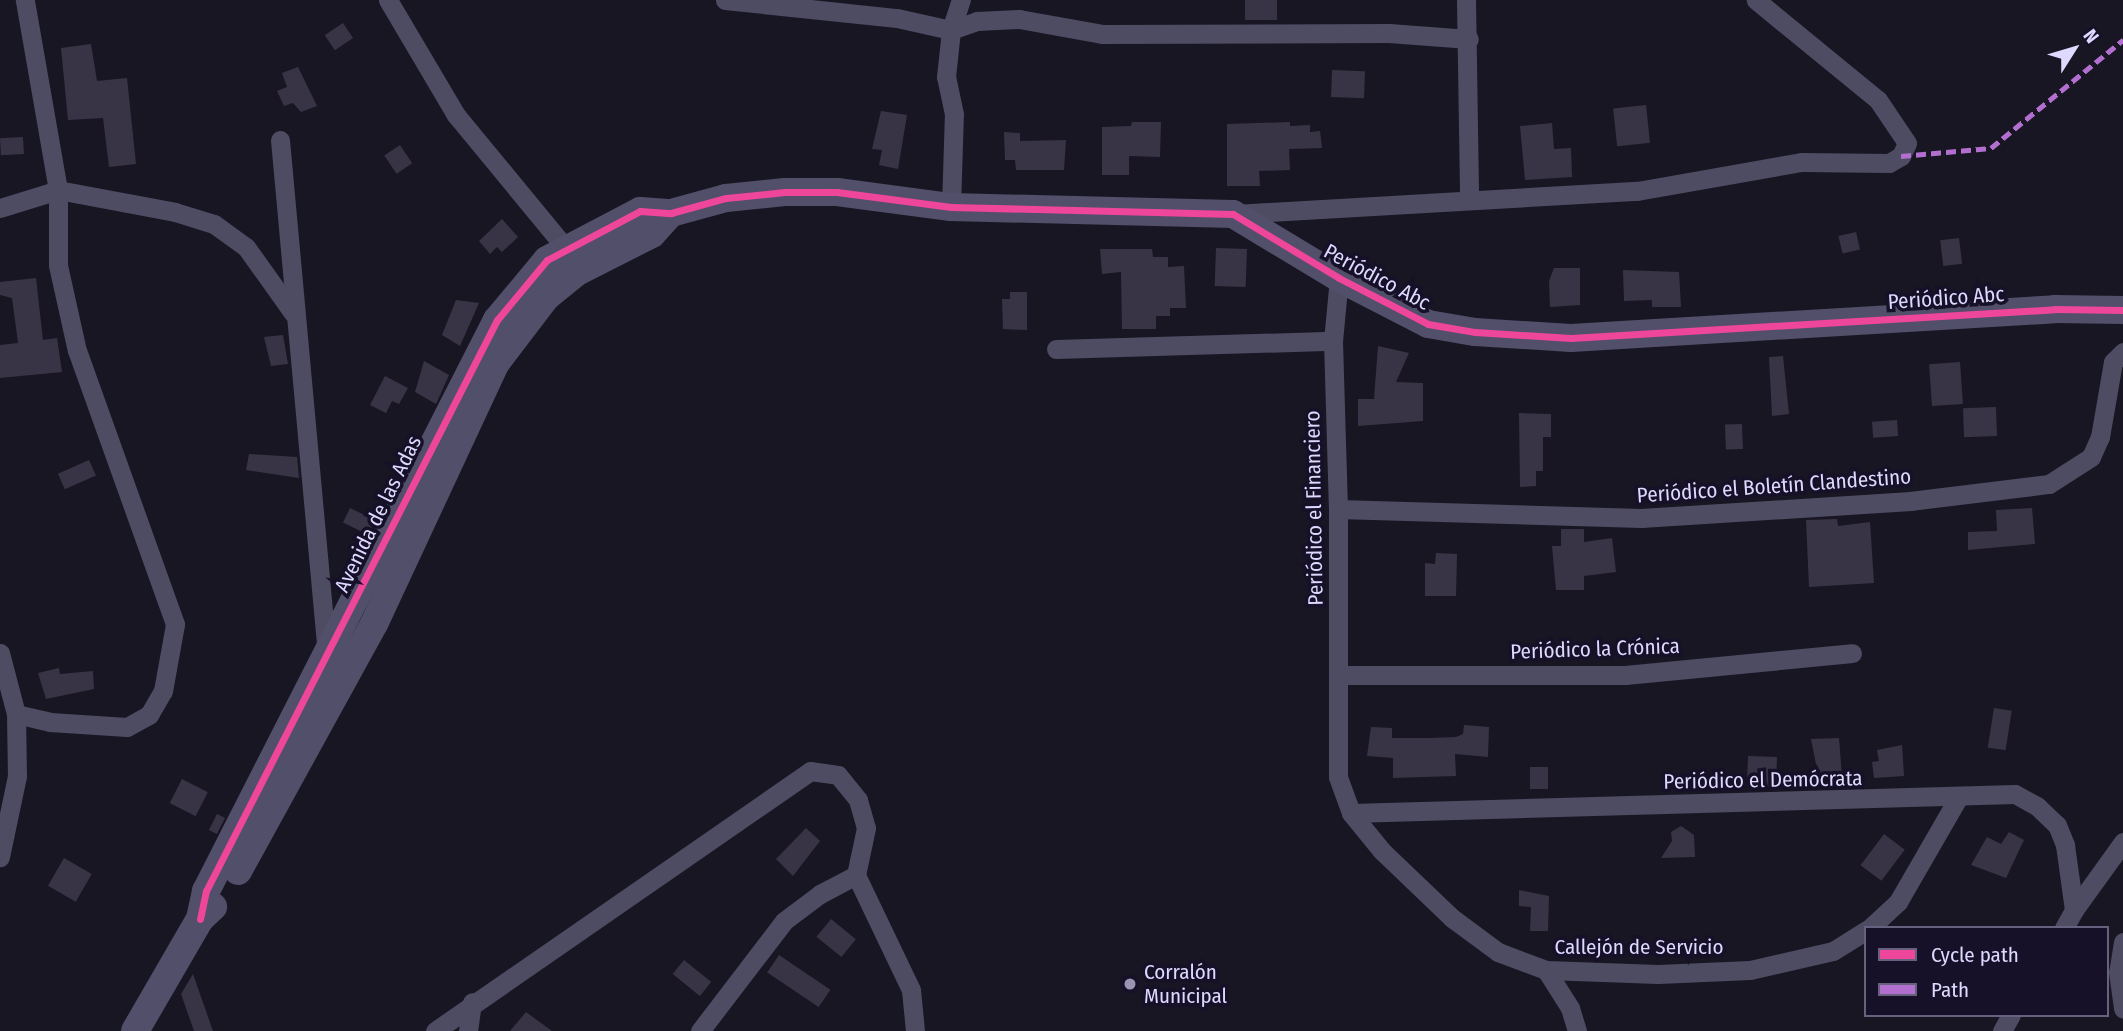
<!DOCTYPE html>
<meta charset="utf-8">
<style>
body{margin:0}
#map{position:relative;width:2123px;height:1031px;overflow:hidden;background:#191623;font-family:"Fira Sans Condensed",sans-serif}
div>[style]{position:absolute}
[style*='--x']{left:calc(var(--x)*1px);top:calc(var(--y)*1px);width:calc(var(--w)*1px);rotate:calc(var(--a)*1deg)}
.building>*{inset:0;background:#383445;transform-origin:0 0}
.street>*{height:19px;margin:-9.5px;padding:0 9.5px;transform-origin:9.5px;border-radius:9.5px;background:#4e4c63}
.secondary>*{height:28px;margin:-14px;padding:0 14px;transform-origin:14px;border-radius:14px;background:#514f69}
.quiet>*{height:5px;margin-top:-2.5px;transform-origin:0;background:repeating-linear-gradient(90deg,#b36fd0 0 10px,transparent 0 15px)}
.cycleway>*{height:7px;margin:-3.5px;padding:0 3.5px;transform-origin:3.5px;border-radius:3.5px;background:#ed469a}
.dots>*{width:19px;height:19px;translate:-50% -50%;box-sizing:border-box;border:4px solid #161128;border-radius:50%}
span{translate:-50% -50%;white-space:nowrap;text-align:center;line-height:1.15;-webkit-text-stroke:7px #161128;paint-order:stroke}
.street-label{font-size:21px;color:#ded9fe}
.poi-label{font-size:21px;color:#ded9fe}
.left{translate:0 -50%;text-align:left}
.legend{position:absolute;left:1864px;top:926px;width:245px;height:91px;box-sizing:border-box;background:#161128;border:2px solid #66617e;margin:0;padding:9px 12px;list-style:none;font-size:21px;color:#ded9fe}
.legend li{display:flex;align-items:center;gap:14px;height:35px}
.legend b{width:35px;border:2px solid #66617e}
.north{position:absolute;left:2039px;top:14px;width:70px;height:70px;-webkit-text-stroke:5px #161128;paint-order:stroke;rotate:53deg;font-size:19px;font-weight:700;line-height:28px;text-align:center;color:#ded9fe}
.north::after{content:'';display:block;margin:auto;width:24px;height:32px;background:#ded9fe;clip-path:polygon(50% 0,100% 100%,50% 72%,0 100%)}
</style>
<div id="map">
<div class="building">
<div style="left:1245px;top:0;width:32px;height:20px"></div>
<div style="left:343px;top:23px;width:18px;height:22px;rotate:56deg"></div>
<div style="clip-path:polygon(91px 44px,97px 81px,127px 78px,136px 164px,109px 167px,103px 118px,68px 120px,61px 48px)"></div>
<div style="clip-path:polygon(298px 67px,317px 106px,301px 112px,293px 103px,284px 106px,277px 91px,287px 87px,282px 73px)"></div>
<div style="left:1332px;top:70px;width:33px;height:27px;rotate:2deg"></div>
<div style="left:1646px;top:105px;width:38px;height:33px;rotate:84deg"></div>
<div style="clip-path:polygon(881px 111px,907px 115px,898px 169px,879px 165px,882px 150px,872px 149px)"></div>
<div style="clip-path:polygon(1132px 122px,1161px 122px,1160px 157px,1129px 156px,1129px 175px,1102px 175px,1102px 127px,1131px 126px)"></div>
<div style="clip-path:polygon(1290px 122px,1290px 126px,1310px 125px,1310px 132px,1320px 131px,1322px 148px,1289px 149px,1290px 170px,1259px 171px,1260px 186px,1227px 186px,1227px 124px)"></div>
<div style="clip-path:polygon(1552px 123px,1554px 149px,1571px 148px,1572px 177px,1525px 180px,1520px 126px)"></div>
<div style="clip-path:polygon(1004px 132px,1020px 133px,1020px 141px,1066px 140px,1064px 170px,1016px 170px,1015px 160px,1005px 160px)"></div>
<div style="left:23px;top:137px;width:17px;height:23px;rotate:87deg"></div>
<div style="left:400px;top:145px;width:22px;height:19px;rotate:56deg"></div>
<div style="clip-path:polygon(502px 219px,518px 237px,502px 252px,497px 247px,490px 254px,479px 241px)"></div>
<div style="left:1856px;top:232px;width:18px;height:18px;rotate:77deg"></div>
<div style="left:1959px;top:238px;width:26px;height:19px;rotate:83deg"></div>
<div style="left:1216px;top:248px;width:31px;height:38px;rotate:2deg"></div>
<div style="clip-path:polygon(1100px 249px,1152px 249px,1153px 257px,1168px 257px,1168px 267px,1184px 266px,1186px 308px,1170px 308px,1170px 316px,1156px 316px,1156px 329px,1122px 329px,1121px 272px,1102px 274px)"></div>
<div style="clip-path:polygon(1554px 268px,1580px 268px,1580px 305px,1550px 307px,1549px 281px)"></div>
<div style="clip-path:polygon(1623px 270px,1679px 272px,1681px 307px,1652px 307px,1652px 300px,1624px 301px)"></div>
<div style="clip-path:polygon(36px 278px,43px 340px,57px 338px,62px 372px,0 378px,0 345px,18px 343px,12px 298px,0 295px,0 282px)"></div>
<div style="clip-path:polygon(1010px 292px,1027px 292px,1027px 330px,1003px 329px,1002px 299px,1010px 299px)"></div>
<div style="clip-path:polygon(456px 300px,479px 303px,460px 346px,442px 335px)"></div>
<div style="clip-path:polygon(283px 335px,288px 364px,271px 366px,264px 337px)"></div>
<div style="clip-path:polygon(1378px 346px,1409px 353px,1396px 382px,1423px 383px,1423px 421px,1358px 426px,1358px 399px,1374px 399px)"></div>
<div style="clip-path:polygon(1783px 356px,1789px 414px,1772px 416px,1769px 357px)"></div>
<div style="clip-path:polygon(424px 361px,449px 375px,436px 404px,415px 392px)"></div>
<div style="left:1960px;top:362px;width:42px;height:31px;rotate:86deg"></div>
<div style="clip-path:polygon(385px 376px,408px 388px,399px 404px,392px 401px,386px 413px,370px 405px)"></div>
<div style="left:1996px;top:407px;width:29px;height:33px;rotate:88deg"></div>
<div style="clip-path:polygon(1519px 413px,1551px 414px,1551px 437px,1543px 437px,1543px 471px,1536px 471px,1536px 486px,1520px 487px)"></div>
<div style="left:1897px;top:420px;width:16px;height:25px;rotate:86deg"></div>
<div style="left:1742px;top:424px;width:25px;height:17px;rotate:88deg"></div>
<div style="clip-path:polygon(249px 454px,297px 457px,299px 478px,246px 470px)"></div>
<div style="left:89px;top:460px;width:17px;height:34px;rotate:66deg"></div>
<div style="left:350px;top:508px;width:28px;height:16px;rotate:26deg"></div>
<div style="clip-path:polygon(2032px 508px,2035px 544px,1968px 550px,1968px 532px,1997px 531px,1996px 510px)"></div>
<div style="clip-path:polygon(1837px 519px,1838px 526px,1870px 522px,1874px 583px,1809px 587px,1806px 520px)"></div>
<div style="clip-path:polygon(1561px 529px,1584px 529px,1584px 542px,1612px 538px,1616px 572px,1584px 576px,1584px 590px,1556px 590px,1552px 546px,1561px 546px)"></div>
<div style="clip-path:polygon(1436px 553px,1457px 554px,1456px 596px,1425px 596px,1425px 563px,1435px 564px)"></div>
<div style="clip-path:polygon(59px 668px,60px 674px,93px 671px,94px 689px,46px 699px,38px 673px)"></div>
<div style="left:1994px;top:708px;width:18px;height:40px;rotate:9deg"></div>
<div style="clip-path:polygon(1464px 725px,1489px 727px,1488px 757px,1455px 754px,1456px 776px,1393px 778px,1393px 758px,1367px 756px,1371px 727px,1392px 728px,1392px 738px,1429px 738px,1456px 737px,1463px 734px)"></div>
<div style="clip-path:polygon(1839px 738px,1842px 777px,1819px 779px,1811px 739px)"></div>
<div style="clip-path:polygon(1902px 745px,1904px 776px,1874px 778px,1872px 762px,1879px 761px,1877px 750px)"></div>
<div style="left:1748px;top:756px;width:29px;height:30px;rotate:2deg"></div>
<div style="left:1530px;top:767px;width:18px;height:22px"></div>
<div style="left:182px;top:779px;width:29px;height:27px;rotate:27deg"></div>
<div style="left:217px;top:814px;width:9px;height:18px;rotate:27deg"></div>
<div style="clip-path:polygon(1681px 826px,1694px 835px,1695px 857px,1661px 858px,1672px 841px,1671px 832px)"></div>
<div style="clip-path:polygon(806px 828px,820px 841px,793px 876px,776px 859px)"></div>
<div style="clip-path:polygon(2009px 832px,2024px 840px,2006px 878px,1971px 865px,1987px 837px,2001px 844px)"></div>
<div style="left:1884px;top:834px;width:26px;height:39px;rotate:37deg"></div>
<div style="left:64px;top:858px;width:32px;height:32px;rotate:30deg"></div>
<div style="clip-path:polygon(1519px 890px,1549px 896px,1548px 931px,1530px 931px,1531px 907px,1519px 906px)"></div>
<div style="left:831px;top:919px;width:32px;height:23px;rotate:39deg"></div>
<div style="left:779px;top:955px;width:62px;height:21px;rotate:34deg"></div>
<div style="left:684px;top:960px;width:35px;height:18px;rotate:39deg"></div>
<div style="clip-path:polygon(193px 974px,213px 1031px,194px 1031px,181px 994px)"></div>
<div style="clip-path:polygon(526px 1012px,552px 1031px,510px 1031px)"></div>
</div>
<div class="street">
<div style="--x:388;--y:0;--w:134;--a:59.4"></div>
<div style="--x:456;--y:115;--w:171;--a:50.5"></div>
<div style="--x:725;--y:0;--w:173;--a:6"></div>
<div style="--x:897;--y:18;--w:55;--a:12.5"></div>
<div style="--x:951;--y:30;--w:28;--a:-19"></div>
<div style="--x:977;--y:21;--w:42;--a:-2.7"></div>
<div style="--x:1019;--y:19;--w:84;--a:10.2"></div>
<div style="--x:1102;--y:34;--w:287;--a:-0.2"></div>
<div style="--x:1389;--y:33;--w:80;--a:4.3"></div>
<div style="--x:1466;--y:0;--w:198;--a:89.1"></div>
<div style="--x:280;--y:140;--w:516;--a:84.78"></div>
<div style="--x:951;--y:207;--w:93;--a:-88.2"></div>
<div style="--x:954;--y:114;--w:38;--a:-102"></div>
<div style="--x:946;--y:77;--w:47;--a:-83.9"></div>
<div style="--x:951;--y:30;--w:32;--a:-72"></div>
<div style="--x:0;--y:208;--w:61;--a:-17.2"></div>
<div style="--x:58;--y:190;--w:119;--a:10.6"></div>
<div style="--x:175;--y:212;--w:41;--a:17.1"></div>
<div style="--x:214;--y:224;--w:39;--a:36"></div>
<div style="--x:246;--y:247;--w:81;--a:54.5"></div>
<div style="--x:1234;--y:214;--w:404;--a:-3.3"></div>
<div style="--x:1637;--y:191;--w:167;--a:-10"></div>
<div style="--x:1801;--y:162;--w:88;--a:0.7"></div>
<div style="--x:1889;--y:163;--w:14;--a:-30"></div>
<div style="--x:1901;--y:156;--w:14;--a:-65"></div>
<div style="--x:1907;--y:143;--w:52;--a:-124"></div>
<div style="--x:1878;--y:100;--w:158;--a:-140.7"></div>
<div style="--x:1333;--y:341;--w:168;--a:88.3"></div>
<div style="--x:1338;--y:509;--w:268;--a:90"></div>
<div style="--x:1338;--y:777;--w:38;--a:70"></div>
<div style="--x:1351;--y:813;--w:49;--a:50.8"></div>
<div style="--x:1382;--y:851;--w:97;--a:43.7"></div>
<div style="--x:1452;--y:918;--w:57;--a:36.5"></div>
<div style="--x:1498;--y:952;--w:51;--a:20.6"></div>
<div style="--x:1546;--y:970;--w:112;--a:2"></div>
<div style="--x:1658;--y:974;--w:92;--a:-2.5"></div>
<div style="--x:1750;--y:970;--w:85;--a:-12.9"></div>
<div style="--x:1833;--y:951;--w:39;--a:-32"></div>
<div style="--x:1056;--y:349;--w:277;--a:-1.7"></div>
<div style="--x:1333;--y:341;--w:63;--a:-84.6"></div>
<div style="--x:1338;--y:509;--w:303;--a:1.7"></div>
<div style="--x:1641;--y:518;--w:270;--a:-3.6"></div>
<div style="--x:1910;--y:501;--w:140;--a:-7"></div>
<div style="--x:2049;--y:484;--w:50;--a:-32.7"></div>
<div style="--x:2091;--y:457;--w:22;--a:-66"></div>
<div style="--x:2100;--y:437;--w:76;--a:-80.2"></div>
<div style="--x:2113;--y:362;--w:14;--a:-45"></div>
<div style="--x:0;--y:653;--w:63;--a:75.3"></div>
<div style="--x:16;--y:714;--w:62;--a:89.1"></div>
<div style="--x:17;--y:776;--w:83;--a:101.9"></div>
<div style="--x:1338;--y:675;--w:287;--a:0"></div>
<div style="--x:1625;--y:675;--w:228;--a:-5.5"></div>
<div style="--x:16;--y:714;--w:35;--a:13"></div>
<div style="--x:50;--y:722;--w:77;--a:3.7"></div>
<div style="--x:127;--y:727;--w:25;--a:-29"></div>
<div style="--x:149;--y:715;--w:28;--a:-60"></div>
<div style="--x:163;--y:691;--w:68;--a:-79.8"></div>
<div style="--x:175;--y:624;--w:290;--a:-109.7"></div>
<div style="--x:77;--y:351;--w:88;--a:-102.5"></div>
<div style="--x:58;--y:265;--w:75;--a:-90"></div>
<div style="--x:58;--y:190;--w:193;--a:-99.9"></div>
<div style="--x:1351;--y:813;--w:664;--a:-1.64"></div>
<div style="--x:2015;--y:794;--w:25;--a:29"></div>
<div style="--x:2037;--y:806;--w:28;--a:44"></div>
<div style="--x:2057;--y:825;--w:22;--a:68"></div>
<div style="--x:2065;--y:845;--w:66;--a:82.1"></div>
<div style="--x:2074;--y:910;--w:21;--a:119"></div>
<div style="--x:2074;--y:910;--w:84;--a:-54.2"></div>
<div style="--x:1870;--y:928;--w:38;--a:-43"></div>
<div style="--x:1898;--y:902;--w:120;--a:-60"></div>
<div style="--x:2123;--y:942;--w:30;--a:99"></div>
<div style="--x:2118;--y:972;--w:37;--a:82"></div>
<div style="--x:1546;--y:970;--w:45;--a:57.7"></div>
<div style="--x:1570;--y:1008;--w:24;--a:73"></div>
<div style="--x:435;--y:1031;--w:456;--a:-34.7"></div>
<div style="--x:810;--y:771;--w:28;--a:8"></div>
<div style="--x:838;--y:775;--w:32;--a:51"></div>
<div style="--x:858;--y:800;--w:29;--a:74"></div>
<div style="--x:866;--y:828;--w:48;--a:102"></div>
<div style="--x:856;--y:875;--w:127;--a:64.4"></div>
<div style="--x:911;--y:990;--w:41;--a:84.4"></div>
<div style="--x:468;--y:1031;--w:29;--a:-82"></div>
<div style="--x:700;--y:1031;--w:138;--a:-52.6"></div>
<div style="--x:784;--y:921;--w:45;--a:-36.9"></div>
<div style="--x:820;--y:894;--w:41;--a:-27.8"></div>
<div style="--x:2002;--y:1031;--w:18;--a:-61"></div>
</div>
<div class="secondary">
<div style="--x:238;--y:871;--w:282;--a:-61.2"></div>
<div style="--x:374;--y:624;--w:287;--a:-65"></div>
<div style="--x:495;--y:364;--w:84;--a:-52.7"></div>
<div style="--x:546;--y:297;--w:40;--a:-39"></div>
<div style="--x:577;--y:272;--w:84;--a:-26.9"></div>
<div style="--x:652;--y:234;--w:28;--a:-48"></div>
<div style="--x:200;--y:919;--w:29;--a:-78"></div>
<div style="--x:206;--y:891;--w:641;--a:-63"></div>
<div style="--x:497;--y:320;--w:78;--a:-50.2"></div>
<div style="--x:547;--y:260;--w:105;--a:-27.8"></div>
<div style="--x:640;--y:211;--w:31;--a:4"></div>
<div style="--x:671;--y:213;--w:57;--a:-15.3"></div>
<div style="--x:726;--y:198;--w:59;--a:-5.8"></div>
<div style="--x:785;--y:192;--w:52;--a:0"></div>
<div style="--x:837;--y:192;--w:115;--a:7.5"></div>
<div style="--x:951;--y:207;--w:282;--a:1.4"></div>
<div style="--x:1233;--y:214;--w:124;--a:31.1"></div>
<div style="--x:1339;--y:278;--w:100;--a:27.3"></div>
<div style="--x:1428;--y:324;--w:48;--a:9.7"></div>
<div style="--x:1475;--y:332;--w:96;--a:3.6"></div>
<div style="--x:1571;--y:338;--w:485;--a:-3.4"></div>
<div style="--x:2055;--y:309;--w:68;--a:0.8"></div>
<div style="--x:135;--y:1031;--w:129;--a:-59.9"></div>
<div style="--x:200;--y:919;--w:18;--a:-43"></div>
</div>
<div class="quiet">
<div style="--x:1901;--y:156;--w:90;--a:-5.1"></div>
<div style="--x:1991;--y:148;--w:171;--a:-39.3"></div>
</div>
<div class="cycleway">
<div style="--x:200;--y:919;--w:29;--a:-78"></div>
<div style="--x:206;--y:891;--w:641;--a:-63"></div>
<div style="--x:497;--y:320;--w:78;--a:-50.2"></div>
<div style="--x:547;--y:260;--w:105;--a:-27.8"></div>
<div style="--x:640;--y:211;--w:31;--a:4"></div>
<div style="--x:671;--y:213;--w:57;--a:-15.3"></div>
<div style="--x:726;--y:198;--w:59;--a:-5.8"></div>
<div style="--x:785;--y:192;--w:52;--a:0"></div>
<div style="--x:837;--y:192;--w:115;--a:7.5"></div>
<div style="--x:951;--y:207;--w:282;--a:1.4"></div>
<div style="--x:1233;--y:214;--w:124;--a:31.1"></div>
<div style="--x:1339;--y:278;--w:100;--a:27.3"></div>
<div style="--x:1428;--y:324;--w:48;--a:9.7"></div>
<div style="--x:1475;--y:332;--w:96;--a:3.6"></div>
<div style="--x:1571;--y:338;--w:485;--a:-3.4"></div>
<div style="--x:2055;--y:309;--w:68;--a:0.8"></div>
</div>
<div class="dots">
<div style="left:1130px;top:984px;background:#9995b1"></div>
</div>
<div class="street-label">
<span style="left:1377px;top:277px;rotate:28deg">Periódico Abc</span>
<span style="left:1946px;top:298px;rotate:-4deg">Periódico Abc</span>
<span style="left:1774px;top:486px;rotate:-4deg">Periódico el Boletín Clandestino</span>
<span style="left:1314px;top:508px;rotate:-91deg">Periódico el Financiero</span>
<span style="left:378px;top:514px;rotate:-64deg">Avenida de las Adas</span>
<span style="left:1595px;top:649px;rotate:-2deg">Periódico la Crónica</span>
<span style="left:1763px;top:780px;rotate:-1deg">Periódico el Demócrata</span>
<span style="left:1639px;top:947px">Callejón de Servicio</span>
</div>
<div class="poi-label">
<span class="left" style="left:1144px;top:984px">Corralón<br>Municipal</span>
</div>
<ul class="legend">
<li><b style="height:9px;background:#ed469a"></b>Cycle path</li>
<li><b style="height:9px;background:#b36fd0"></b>Path</li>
</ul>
<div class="north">N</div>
</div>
